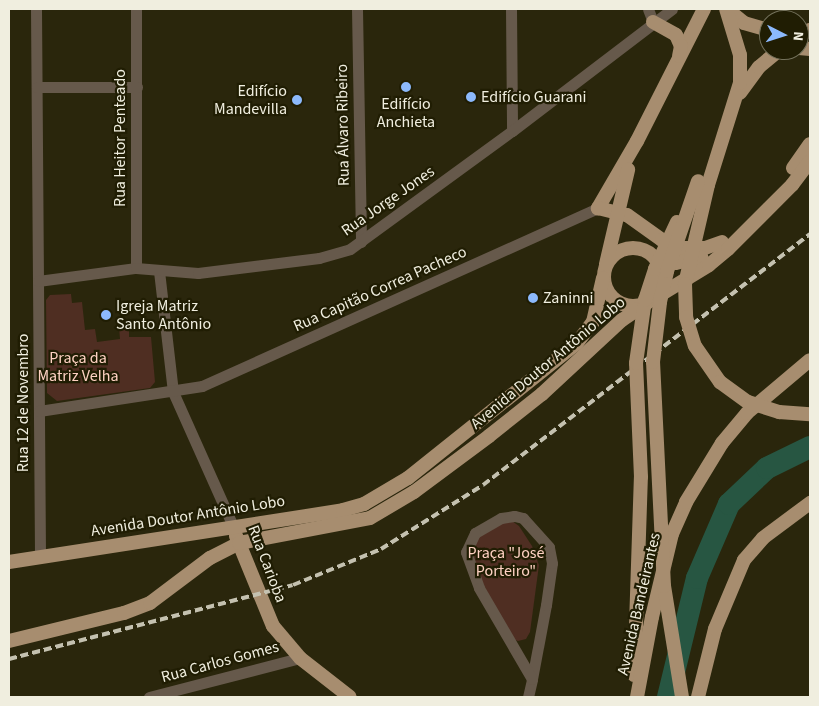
<!DOCTYPE html>
<meta charset="utf-8">
<style>
body{margin:0}
#map{position:relative;width:819px;height:706px;overflow:hidden;background:#2a260c;font-family:"Source Sans 3",sans-serif}
div>[style]{position:absolute}
[style*='--x']{left:calc(var(--x)*1px);top:calc(var(--y)*1px);width:calc(var(--w)*1px);rotate:calc(var(--a)*1deg)}
.green>*{inset:0;background:#4f2e22}
.river>*{height:22px;margin:-11px;padding:0 11px;transform-origin:11px;border-radius:11px;background:#275642}
.minor>*{height:11px;margin:-5.5px;padding:0 5.5px;transform-origin:5.5px;border-radius:5.5px;background:#66594b}
.primary>*{height:14px;margin:-7px;padding:0 7px;transform-origin:7px;border-radius:7px;background:#a78d6f}
.primary>.ring{margin:-7px;padding:0;box-sizing:content-box;background:none;border:14px solid #a78d6f;border-radius:50%}
.rail>*{height:4px;margin-top:-2px;transform-origin:0;background:repeating-linear-gradient(90deg,#c4c1b0 0 8px,transparent 0 12px)}
.primary-bridge>*{height:14px;margin:-7px;padding:0 7px;transform-origin:7px;border-radius:7px;background:#a78d6f}
.dots>*{width:14px;height:14px;translate:-50% -50%;box-sizing:border-box;border:2px solid #201d03;border-radius:50%}
span{translate:-50% -50%;white-space:nowrap;text-align:center;line-height:1.15;-webkit-text-stroke:4.5px #201d03;paint-order:stroke}
.poi-label{font-size:16px;color:#f0eedf}
.right{translate:-100% -50%;text-align:right}
.left{translate:0 -50%;text-align:left}
.street-label{font-size:16px;color:#f0eedf}
.park-label{font-size:16px;color:#fed1c2}
.frame{position:absolute;inset:0;border:10px solid #f0eedf;pointer-events:none}
.north{position:absolute;left:759px;top:10px;width:50px;height:50px;box-sizing:border-box;background:#201d03;border:1px solid #73715b;border-radius:50%;rotate:95deg;font-size:14px;font-weight:700;line-height:20px;text-align:center;color:#f0eedf}
.north::after{content:'';display:block;margin:auto;width:18px;height:22px;background:#8cb9fc;clip-path:polygon(50% 0,100% 100%,50% 72%,0 100%)}
</style>
<div id="map">
<div class="green">
<div style="clip-path:polygon(71px 294px,72px 303px,82px 302px,85px 330px,95px 329px,97px 342px,120px 339px,119px 327px,129px 326px,129px 337px,151px 337px,155px 382px,150px 388px,57px 401px,47px 393px,46px 300px,50px 295px)"></div>
<div style="clip-path:polygon(512px 521px,519px 526px,532px 546px,539px 565px,530px 632px,526px 639px,518px 641px,513px 639px,471px 562px,470px 549px,476px 539px,505px 522px)"></div>
</div>
<div class="river">
<div style="--x:668;--y:697;--w:122;--a:-76.3"></div>
<div style="--x:697;--y:578;--w:81;--a:-66.6"></div>
<div style="--x:729;--y:504;--w:52;--a:-43.5"></div>
<div style="--x:767;--y:468;--w:48;--a:-26"></div>
</div>
<div class="minor">
<div style="--x:36;--y:9;--w:548;--a:89.58"></div>
<div style="--x:136;--y:9;--w:259;--a:90"></div>
<div style="--x:357;--y:9;--w:233;--a:89"></div>
<div style="--x:511;--y:9;--w:122;--a:89.5"></div>
<div style="--x:648;--y:9;--w:14;--a:69"></div>
<div style="--x:37;--y:87;--w:100;--a:0"></div>
<div style="--x:159;--y:271;--w:122;--a:83.4"></div>
<div style="--x:173;--y:392;--w:147;--a:65.9"></div>
<div style="--x:38;--y:281;--w:99;--a:-7.6"></div>
<div style="--x:136;--y:268;--w:62;--a:4.6"></div>
<div style="--x:198;--y:273;--w:122;--a:-7.1"></div>
<div style="--x:319;--y:258;--w:32;--a:-16"></div>
<div style="--x:350;--y:249;--w:200;--a:-36.1"></div>
<div style="--x:512;--y:131;--w:201;--a:-37.3"></div>
<div style="--x:39;--y:411;--w:165;--a:-8.7"></div>
<div style="--x:202;--y:386;--w:434;--a:-24.2"></div>
<div style="--x:149;--y:697;--w:156;--a:-14.5"></div>
<div style="--x:528;--y:697;--w:18;--a:-77"></div>
<div style="--x:532;--y:679;--w:75;--a:-79.3"></div>
<div style="--x:546;--y:605;--w:42;--a:-81.9"></div>
<div style="--x:552;--y:563;--w:16;--a:-101"></div>
<div style="--x:549;--y:547;--w:39;--a:-132"></div>
<div style="--x:523;--y:518;--w:9;--a:-167"></div>
<div style="--x:514;--y:516;--w:13;--a:171"></div>
<div style="--x:501;--y:518;--w:30;--a:150"></div>
<div style="--x:475;--y:533;--w:21;--a:115"></div>
<div style="--x:466;--y:552;--w:38;--a:70"></div>
<div style="--x:479;--y:588;--w:105;--a:59.8"></div>
</div>
<div class="primary">
<div style="--x:704;--y:9;--w:148;--a:116.9"></div>
<div style="--x:637;--y:141;--w:78;--a:120.2"></div>
<div style="--x:598;--y:208;--w:30;--a:14"></div>
<div style="--x:627;--y:215;--w:43;--a:35.5"></div>
<div style="--x:662;--y:240;--w:21;--a:23"></div>
<div style="--x:681;--y:248;--w:24;--a:0"></div>
<div style="--x:705;--y:248;--w:18;--a:-19"></div>
<div style="--x:727;--y:9;--w:22;--a:39"></div>
<div style="--x:744;--y:23;--w:26;--a:16"></div>
<div style="--x:653;--y:22;--w:26;--a:29"></div>
<div style="--x:676;--y:35;--w:12;--a:66"></div>
<div style="--x:681;--y:46;--w:10;--a:101"></div>
<div style="--x:799;--y:36;--w:13;--a:-29"></div>
<div style="--x:799;--y:48;--w:11;--a:5"></div>
<div style="--x:740;--y:93;--w:32;--a:-54"></div>
<div style="--x:759;--y:67;--w:26;--a:-40"></div>
<div style="--x:793;--y:168;--w:29;--a:-55"></div>
<div style="--x:708;--y:185;--w:107;--a:-72.6"></div>
<div style="--x:740;--y:83;--w:28;--a:-90"></div>
<div style="--x:740;--y:55;--w:48;--a:-106.9"></div>
<div class="ring" style="left:604px;top:248px;width:44px;height:44px"></div>
<div style="--x:659;--y:259;--w:17;--a:13"></div>
<div style="--x:676;--y:263;--w:26;--a:-13"></div>
<div style="--x:606;--y:264;--w:97;--a:-76.8"></div>
<div style="--x:655;--y:298;--w:63;--a:-31.4"></div>
<div style="--x:709;--y:265;--w:25;--a:-40"></div>
<div style="--x:728;--y:249;--w:91;--a:-45"></div>
<div style="--x:792;--y:185;--w:30;--a:-53"></div>
<div style="--x:236;--y:536;--w:97;--a:67.7"></div>
<div style="--x:273;--y:626;--w:42;--a:49.8"></div>
<div style="--x:300;--y:658;--w:63;--a:38"></div>
<div style="--x:9;--y:562;--w:338;--a:-8.8"></div>
<div style="--x:343;--y:510;--w:22;--a:-16"></div>
<div style="--x:364;--y:504;--w:51;--a:-30.6"></div>
<div style="--x:408;--y:478;--w:216;--a:-38.6"></div>
<div style="--x:577;--y:343;--w:26;--a:-53"></div>
<div style="--x:593;--y:322;--w:45;--a:-77.2"></div>
<div style="--x:9;--y:641;--w:118;--a:-13.7"></div>
<div style="--x:124;--y:613;--w:28;--a:-21"></div>
<div style="--x:150;--y:603;--w:75;--a:-36.9"></div>
<div style="--x:210;--y:558;--w:33;--a:-27"></div>
<div style="--x:239;--y:543;--w:133;--a:-10.8"></div>
<div style="--x:370;--y:518;--w:51;--a:-30.6"></div>
<div style="--x:414;--y:492;--w:94;--a:-36.7"></div>
<div style="--x:489;--y:436;--w:68;--a:-38.4"></div>
<div style="--x:542;--y:394;--w:109;--a:-42.8"></div>
<div style="--x:622;--y:320;--w:30;--a:-34"></div>
<div style="--x:634;--y:675;--w:50;--a:-87.7"></div>
<div style="--x:637;--y:697;--w:81;--a:-79.4"></div>
<div style="--x:652;--y:617;--w:85;--a:-76.5"></div>
<div style="--x:672;--y:534;--w:35;--a:-66"></div>
<div style="--x:686;--y:502;--w:69;--a:-58.6"></div>
<div style="--x:722;--y:443;--w:39;--a:-50"></div>
<div style="--x:747;--y:413;--w:82;--a:-40.1"></div>
<div style="--x:698;--y:697;--w:70;--a:-76"></div>
<div style="--x:715;--y:629;--w:75;--a:-67.2"></div>
<div style="--x:744;--y:560;--w:29;--a:-49"></div>
<div style="--x:763;--y:538;--w:59;--a:-36.7"></div>
</div>
<div class="rail">
<div style="--x:9;--y:659;--w:293;--a:-14.6"></div>
<div style="--x:293;--y:585;--w:95;--a:-22.2"></div>
<div style="--x:381;--y:549;--w:120;--a:-32.1"></div>
<div style="--x:483;--y:485;--w:412;--a:-37.5"></div>
</div>
<div class="primary-bridge">
<div style="--x:708;--y:185;--w:102;--a:103.1"></div>
<div style="--x:685;--y:284;--w:33;--a:88"></div>
<div style="--x:686;--y:317;--w:30;--a:73"></div>
<div style="--x:695;--y:346;--w:44;--a:55.2"></div>
<div style="--x:720;--y:382;--w:34;--a:36"></div>
<div style="--x:748;--y:402;--w:33;--a:18"></div>
<div style="--x:779;--y:412;--w:31;--a:4"></div>
<div style="--x:636;--y:625;--w:148;--a:-88.1"></div>
<div style="--x:641;--y:477;--w:114;--a:-92.5"></div>
<div style="--x:636;--y:363;--w:64;--a:-81.9"></div>
<div style="--x:645;--y:300;--w:33;--a:-72"></div>
<div style="--x:655;--y:269;--w:52;--a:-64.9"></div>
<div style="--x:682;--y:697;--w:112;--a:-99.2"></div>
<div style="--x:664;--y:586;--w:224;--a:-92.8"></div>
<div style="--x:653;--y:362;--w:60;--a:-83.3"></div>
<div style="--x:660;--y:302;--w:32;--a:-77"></div>
<div style="--x:667;--y:271;--w:95;--a:-71"></div>
</div>
<div class="dots">
<div style="left:406px;top:87px;background:#8cb9fc"></div>
<div style="left:471px;top:97px;background:#8cb9fc"></div>
<div style="left:297px;top:100px;background:#8cb9fc"></div>
<div style="left:533px;top:298px;background:#8cb9fc"></div>
<div style="left:106px;top:315px;background:#8cb9fc"></div>
</div>
<div class="poi-label">
<span class="right" style="left:287px;top:100px">Edifício<br>Mandevilla</span>
<span class="left" style="left:481px;top:97px">Edifício Guarani</span>
<span style="left:406px;top:113px">Edifício<br>Anchieta</span>
<span class="left" style="left:543px;top:298px">Zaninni</span>
<span class="left" style="left:116px;top:315px">Igreja Matriz<br>Santo Antônio</span>
</div>
<div class="street-label">
<span style="left:343px;top:125px;rotate:-91deg">Rua Álvaro Ribeiro</span>
<span style="left:120px;top:138px;rotate:-90deg">Rua Heitor Penteado</span>
<span style="left:388px;top:201px;rotate:-35deg">Rua Jorge Jones</span>
<span style="left:380px;top:289px;rotate:-24deg">Rua Capitão Correa Pacheco</span>
<span style="left:548px;top:363px;rotate:-40deg">Avenida Doutor Antônio Lobo</span>
<span style="left:23px;top:403px;rotate:-90deg">Rua 12 de Novembro</span>
<span style="left:188px;top:516px;rotate:-9deg">Avenida Doutor Antônio Lobo</span>
<span style="left:267px;top:564px;rotate:69deg">Rua Carioba</span>
<span style="left:639px;top:604px;rotate:-77deg">Avenida Bandeirantes</span>
<span style="left:220px;top:662px;rotate:-15deg">Rua Carlos Gomes</span>
</div>
<div class="park-label">
<span style="left:78px;top:367px">Praça da<br>Matriz Velha</span>
<span style="left:506px;top:562px">Praça "José<br>Porteiro"</span>
</div>
<div class="frame"></div>
<div class="north">N</div>
</div>
